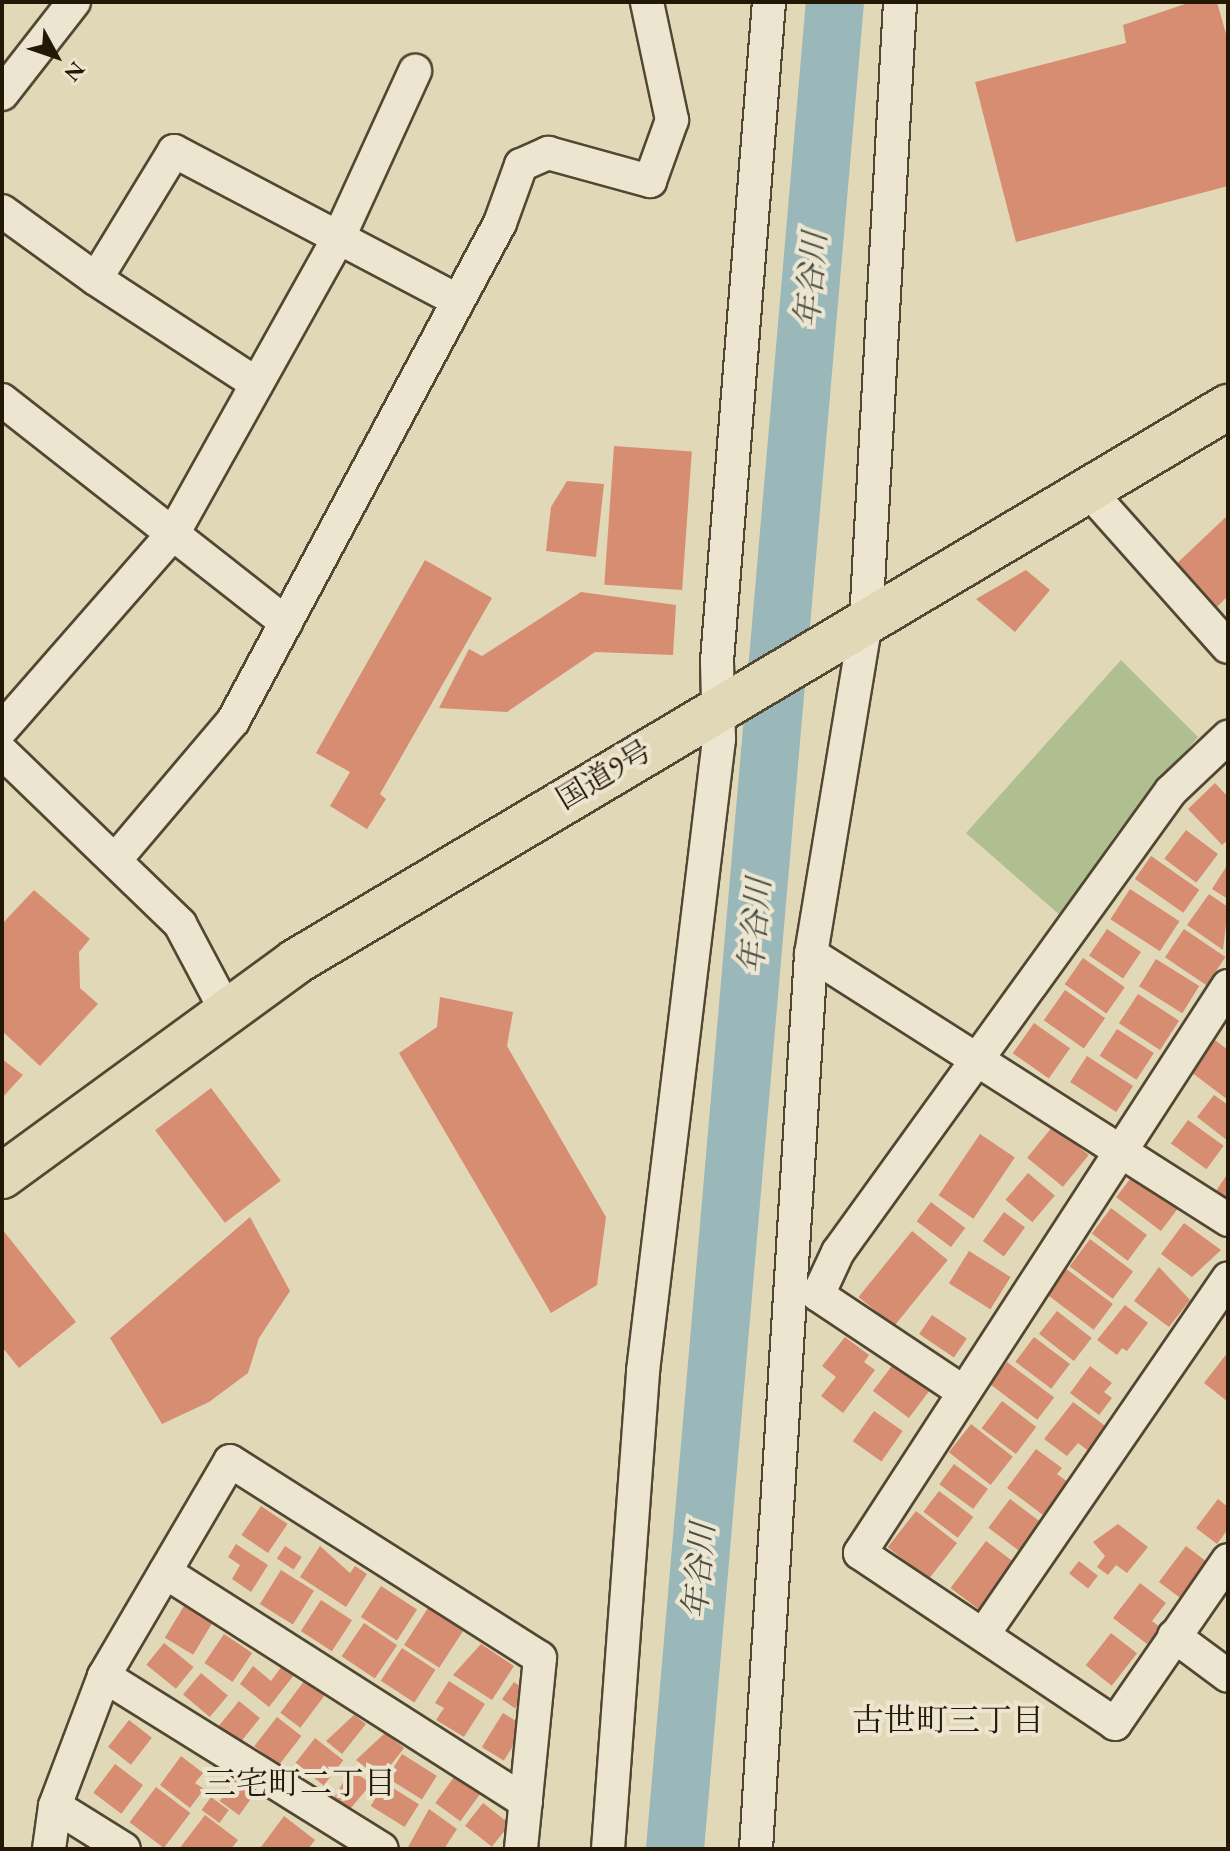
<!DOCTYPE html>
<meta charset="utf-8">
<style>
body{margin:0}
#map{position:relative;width:1230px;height:1851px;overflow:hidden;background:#e1d8b7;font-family:"EB Garamond","Noto Serif JP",serif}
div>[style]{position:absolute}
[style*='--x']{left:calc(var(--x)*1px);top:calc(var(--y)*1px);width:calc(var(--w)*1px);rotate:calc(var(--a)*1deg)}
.green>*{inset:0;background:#b0bf90}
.river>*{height:58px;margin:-29px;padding:0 29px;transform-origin:29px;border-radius:29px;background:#9ab7ba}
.building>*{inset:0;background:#d78d71;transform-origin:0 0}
.roads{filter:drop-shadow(2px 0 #524732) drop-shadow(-2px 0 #524732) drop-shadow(0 2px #524732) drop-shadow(0 -2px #524732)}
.minor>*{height:32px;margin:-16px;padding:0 16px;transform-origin:16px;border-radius:16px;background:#ece6d0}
.highway>*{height:44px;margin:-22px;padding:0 22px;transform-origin:22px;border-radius:22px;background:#e1d8b7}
span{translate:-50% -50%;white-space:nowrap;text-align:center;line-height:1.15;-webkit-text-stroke:8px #ece6d0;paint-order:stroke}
.street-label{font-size:30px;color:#231706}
.water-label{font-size:32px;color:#4d4f45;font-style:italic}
.neighbourhood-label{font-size:32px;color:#231706}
.frame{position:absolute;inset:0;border:4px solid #231706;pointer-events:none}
.north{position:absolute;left:16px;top:16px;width:80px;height:80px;-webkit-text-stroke:6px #ece6d0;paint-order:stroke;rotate:130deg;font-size:22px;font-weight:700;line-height:32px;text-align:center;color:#231706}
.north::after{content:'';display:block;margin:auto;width:28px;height:36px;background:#231706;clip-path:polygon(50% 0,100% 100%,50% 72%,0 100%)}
</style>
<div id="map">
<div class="green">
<div style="clip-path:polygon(1121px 660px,1198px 737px,1116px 834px,1061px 916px,966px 833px)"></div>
</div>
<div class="river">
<div style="--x:675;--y:1849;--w:1854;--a:-85.05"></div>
</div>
<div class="building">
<div style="clip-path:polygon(1191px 2px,1217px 2px,1228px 41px,1228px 186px,1016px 242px,975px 82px,1126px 43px,1123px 25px)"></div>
<div style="left:614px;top:446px;width:78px;height:139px;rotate:4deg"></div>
<div style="clip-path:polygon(567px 481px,604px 484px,596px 557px,546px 551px,551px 507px)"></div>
<div style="clip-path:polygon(1228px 515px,1228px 596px,1213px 611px,1172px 568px)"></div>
<div style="clip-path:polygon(425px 560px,492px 598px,380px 794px,386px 799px,367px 829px,330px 806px,350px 772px,316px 753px)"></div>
<div style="clip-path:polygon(1026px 570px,1050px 590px,1015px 632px,976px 599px)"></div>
<div style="clip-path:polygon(581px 592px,676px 605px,673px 655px,595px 652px,507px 712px,439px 708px,469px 649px,482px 656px)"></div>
<div style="clip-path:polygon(1215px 783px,1228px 797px,1228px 840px,1222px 845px,1188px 809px)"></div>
<div style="left:1186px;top:830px;width:40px;height:36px;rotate:37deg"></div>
<div style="left:1151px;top:856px;width:59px;height:28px;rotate:35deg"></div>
<div style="clip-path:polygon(1228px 864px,1228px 899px,1212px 889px)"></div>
<div style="left:1130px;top:889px;width:59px;height:36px;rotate:33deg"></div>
<div style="clip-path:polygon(34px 890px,90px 939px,79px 952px,80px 988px,98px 1004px,40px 1066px,2px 1031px,2px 924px)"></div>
<div style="clip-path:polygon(1209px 894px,1228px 907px,1223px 950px,1187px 925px)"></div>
<div style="left:1107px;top:929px;width:41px;height:32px;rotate:34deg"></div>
<div style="left:1184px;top:929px;width:50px;height:34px;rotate:34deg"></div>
<div style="left:1083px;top:958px;width:51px;height:32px;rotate:35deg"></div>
<div style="left:1156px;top:959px;width:51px;height:32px;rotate:32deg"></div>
<div style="left:1065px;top:990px;width:49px;height:37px;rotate:35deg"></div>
<div style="left:1138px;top:994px;width:49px;height:35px;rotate:33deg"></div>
<div style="clip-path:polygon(440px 997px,513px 1012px,507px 1046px,606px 1217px,597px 1285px,551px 1313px,399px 1053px,437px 1027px)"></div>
<div style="left:1034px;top:1023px;width:44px;height:37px;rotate:35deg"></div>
<div style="left:1117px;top:1029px;width:44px;height:32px;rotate:33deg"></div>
<div style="clip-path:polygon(1215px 1040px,1228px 1050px,1228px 1100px,1191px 1072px)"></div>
<div style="left:1087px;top:1056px;width:55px;height:31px;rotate:33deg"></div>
<div style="clip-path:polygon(2px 1059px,23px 1075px,2px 1098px)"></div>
<div style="left:211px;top:1088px;width:116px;height:70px;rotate:53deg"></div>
<div style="clip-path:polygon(1214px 1095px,1228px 1105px,1228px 1141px,1197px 1117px)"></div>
<div style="left:1188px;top:1120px;width:44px;height:29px;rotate:36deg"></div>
<div style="left:1053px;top:1126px;width:46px;height:41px;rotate:39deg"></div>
<div style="left:980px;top:1134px;width:42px;height:74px;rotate:34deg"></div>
<div style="left:1136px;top:1171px;width:56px;height:33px;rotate:37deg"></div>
<div style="left:1028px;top:1173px;width:35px;height:35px;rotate:40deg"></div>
<div style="clip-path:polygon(1228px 1173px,1228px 1199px,1216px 1191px)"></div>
<div style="left:931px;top:1202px;width:43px;height:24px;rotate:37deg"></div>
<div style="left:1111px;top:1208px;width:45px;height:32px;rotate:37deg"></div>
<div style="left:1004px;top:1212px;width:26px;height:36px;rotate:36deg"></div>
<div style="clip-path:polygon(250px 1217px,290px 1291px,259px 1338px,248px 1373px,209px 1402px,162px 1424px,110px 1338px)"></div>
<div style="clip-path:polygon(1184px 1223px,1221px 1250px,1192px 1277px,1161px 1254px)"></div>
<div style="clip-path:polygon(2px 1229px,76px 1322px,19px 1368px,2px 1347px)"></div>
<div style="left:912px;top:1231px;width:46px;height:85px;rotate:39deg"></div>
<div style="left:1090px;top:1239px;width:54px;height:34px;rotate:37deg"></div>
<div style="left:969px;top:1251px;width:49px;height:38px;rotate:32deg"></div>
<div style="clip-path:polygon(1159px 1267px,1190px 1300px,1169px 1327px,1134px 1301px)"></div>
<div style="left:1065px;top:1268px;width:60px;height:32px;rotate:37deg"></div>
<div style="clip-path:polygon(1125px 1305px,1148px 1323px,1127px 1351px,1122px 1348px,1117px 1355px,1097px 1340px)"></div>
<div style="left:1057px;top:1311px;width:44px;height:29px;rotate:38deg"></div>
<div style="left:932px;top:1315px;width:42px;height:23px;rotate:34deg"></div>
<div style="clip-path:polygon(845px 1337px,869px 1355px,864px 1362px,875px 1370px,843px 1413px,821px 1396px,836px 1377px,822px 1366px)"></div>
<div style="left:1034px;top:1337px;width:45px;height:31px;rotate:37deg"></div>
<div style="clip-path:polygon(1228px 1352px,1228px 1402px,1204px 1383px)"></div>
<div style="left:1007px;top:1362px;width:59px;height:28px;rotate:37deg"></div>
<div style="left:894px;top:1363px;width:45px;height:35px;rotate:37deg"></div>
<div style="clip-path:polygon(1090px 1366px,1112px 1383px,1104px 1392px,1112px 1398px,1099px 1415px,1070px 1393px)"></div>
<div style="left:1002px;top:1401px;width:43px;height:34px;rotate:37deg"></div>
<div style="clip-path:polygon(1073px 1402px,1108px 1428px,1090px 1452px,1078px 1443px,1067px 1456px,1044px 1439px)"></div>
<div style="left:874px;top:1411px;width:35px;height:37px;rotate:35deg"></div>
<div style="left:971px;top:1424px;width:53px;height:36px;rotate:38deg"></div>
<div style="clip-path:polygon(1036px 1449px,1062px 1468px,1057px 1474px,1068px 1482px,1043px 1515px,1007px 1488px)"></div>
<div style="left:954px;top:1464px;width:42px;height:25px;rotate:36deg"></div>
<div style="left:939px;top:1491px;width:43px;height:26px;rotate:37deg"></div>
<div style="left:1010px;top:1499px;width:40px;height:36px;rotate:37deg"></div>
<div style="clip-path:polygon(1218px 1499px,1228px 1507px,1228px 1529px,1217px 1544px,1196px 1528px)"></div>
<div style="left:261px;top:1506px;width:32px;height:35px;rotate:34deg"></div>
<div style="left:916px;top:1511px;width:52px;height:46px;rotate:38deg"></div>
<div style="clip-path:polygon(1118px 1524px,1148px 1547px,1127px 1573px,1116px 1565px,1108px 1575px,1097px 1567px,1105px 1556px,1093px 1542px)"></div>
<div style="left:986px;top:1541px;width:36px;height:59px;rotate:37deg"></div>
<div style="clip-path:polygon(236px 1544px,268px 1565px,251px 1592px,232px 1579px,240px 1565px,228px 1557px)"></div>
<div style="left:285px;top:1546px;width:20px;height:15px;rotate:33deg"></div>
<div style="clip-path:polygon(320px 1546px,350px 1573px,355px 1566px,367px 1574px,346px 1607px,300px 1577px)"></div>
<div style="left:1186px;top:1546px;width:31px;height:45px;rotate:37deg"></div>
<div style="left:1079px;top:1561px;width:24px;height:16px;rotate:38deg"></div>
<div style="left:281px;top:1570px;width:39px;height:40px;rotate:32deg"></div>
<div style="clip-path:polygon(1140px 1583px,1166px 1603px,1152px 1621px,1160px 1627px,1147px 1644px,1113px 1618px)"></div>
<div style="left:381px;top:1586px;width:43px;height:37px;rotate:33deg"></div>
<div style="left:321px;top:1600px;width:37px;height:37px;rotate:33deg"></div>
<div style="left:187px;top:1601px;width:33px;height:43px;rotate:31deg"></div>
<div style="left:428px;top:1608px;width:42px;height:44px;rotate:33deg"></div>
<div style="left:364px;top:1623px;width:40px;height:40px;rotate:34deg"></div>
<div style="left:1111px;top:1633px;width:33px;height:41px;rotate:38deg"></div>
<div style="left:224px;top:1634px;width:34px;height:35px;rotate:34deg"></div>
<div style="left:164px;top:1643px;width:38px;height:28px;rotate:39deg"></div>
<div style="clip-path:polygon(481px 1644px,514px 1666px,492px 1700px,453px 1675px)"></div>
<div style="left:402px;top:1648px;width:40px;height:39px;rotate:33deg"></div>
<div style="clip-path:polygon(253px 1666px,271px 1681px,282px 1666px,294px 1675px,269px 1707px,240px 1684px)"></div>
<div style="left:201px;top:1673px;width:35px;height:28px;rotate:40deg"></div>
<div style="left:305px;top:1680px;width:25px;height:41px;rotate:37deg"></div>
<div style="clip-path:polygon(449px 1681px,485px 1704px,464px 1737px,436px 1720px,444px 1708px,435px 1703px)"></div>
<div style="left:514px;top:1682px;width:16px;height:21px;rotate:35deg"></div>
<div style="left:239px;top:1701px;width:27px;height:34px;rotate:39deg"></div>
<div style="left:503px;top:1713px;width:26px;height:40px;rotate:32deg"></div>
<div style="clip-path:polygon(354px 1715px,366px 1724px,342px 1754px,326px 1741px)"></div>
<div style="left:277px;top:1717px;width:31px;height:37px;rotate:38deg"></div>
<div style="left:129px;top:1720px;width:29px;height:34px;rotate:38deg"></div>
<div style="clip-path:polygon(385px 1733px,404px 1748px,380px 1779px,356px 1760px)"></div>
<div style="left:315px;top:1738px;width:36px;height:32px;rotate:38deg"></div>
<div style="left:402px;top:1754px;width:41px;height:28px;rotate:32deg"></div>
<div style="clip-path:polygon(181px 1756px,203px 1773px,195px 1783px,204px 1789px,190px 1808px,160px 1785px)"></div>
<div style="left:115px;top:1764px;width:35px;height:36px;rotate:37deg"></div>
<div style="clip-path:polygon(351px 1769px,371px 1784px,346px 1814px,331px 1803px)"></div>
<div style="left:457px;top:1773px;width:31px;height:37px;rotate:36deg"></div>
<div style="left:235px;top:1780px;width:24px;height:26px;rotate:36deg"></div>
<div style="left:385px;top:1783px;width:40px;height:27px;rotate:32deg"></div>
<div style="left:156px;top:1787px;width:43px;height:44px;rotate:37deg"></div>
<div style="left:211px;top:1797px;width:22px;height:16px;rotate:36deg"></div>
<div style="left:483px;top:1803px;width:34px;height:29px;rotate:38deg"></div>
<div style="clip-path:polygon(429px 1809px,457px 1829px,444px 1849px,407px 1849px)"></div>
<div style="clip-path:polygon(205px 1815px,238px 1840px,231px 1849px,179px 1849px)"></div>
<div style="clip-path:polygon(284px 1816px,315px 1840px,308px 1849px,261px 1847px)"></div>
</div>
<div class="roads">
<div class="minor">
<div style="--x:2;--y:94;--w:117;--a:-52"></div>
<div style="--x:2;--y:211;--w:116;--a:35.9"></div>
<div style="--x:96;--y:279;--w:150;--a:-58.6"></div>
<div style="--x:174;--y:151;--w:321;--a:27.8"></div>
<div style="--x:96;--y:279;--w:192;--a:33.1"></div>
<div style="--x:2;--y:400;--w:361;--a:38.1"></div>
<div style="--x:1088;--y:490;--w:210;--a:48.3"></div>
<div style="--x:2;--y:729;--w:259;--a:-48.8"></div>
<div style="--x:173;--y:534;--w:340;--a:-60.8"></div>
<div style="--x:339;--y:237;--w:183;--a:-65.4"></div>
<div style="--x:2;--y:752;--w:248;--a:44"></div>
<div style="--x:180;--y:924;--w:96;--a:62.1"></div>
<div style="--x:116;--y:859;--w:181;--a:-49.7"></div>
<div style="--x:233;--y:721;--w:565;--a:-61.8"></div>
<div style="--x:500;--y:223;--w:62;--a:-70.1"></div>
<div style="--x:521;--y:165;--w:30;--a:-24"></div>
<div style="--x:548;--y:153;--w:106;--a:15.4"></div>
<div style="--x:650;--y:181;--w:65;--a:-70.2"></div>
<div style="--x:672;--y:120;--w:121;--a:-102"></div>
<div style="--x:811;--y:954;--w:495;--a:32.5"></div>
<div style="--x:1228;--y:986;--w:676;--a:122.98"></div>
<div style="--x:860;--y:1553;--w:307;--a:33.8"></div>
<div style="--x:1115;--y:1724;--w:199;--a:-55.4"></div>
<div style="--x:962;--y:1391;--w:173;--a:-146.3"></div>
<div style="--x:818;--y:1295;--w:47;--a:-65.1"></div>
<div style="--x:838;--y:1252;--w:569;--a:-54.16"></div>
<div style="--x:1171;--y:791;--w:79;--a:-43.5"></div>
<div style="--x:165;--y:1572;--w:428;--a:32.5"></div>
<div style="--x:985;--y:1632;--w:429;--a:-55.5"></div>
<div style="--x:1174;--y:1636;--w:67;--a:36.5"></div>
<div style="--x:104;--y:1676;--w:327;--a:31.9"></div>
<div style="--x:55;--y:1806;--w:81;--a:31.9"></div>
<div style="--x:49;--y:1849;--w:43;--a:-82.1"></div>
<div style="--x:55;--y:1806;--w:139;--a:-69.3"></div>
<div style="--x:104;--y:1676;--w:249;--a:-59.6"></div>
<div style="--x:230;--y:1461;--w:367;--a:32.4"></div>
<div style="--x:540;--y:1658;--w:192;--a:95.7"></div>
<div style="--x:608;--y:1849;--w:479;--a:-85.8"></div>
<div style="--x:643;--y:1371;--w:637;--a:-83.14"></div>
<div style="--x:719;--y:739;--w:78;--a:-91.5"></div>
<div style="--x:717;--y:661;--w:661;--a:-85.49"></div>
<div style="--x:756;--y:1849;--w:897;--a:-86.48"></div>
<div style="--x:811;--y:954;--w:337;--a:-80.6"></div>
<div style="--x:866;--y:622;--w:621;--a:-86.86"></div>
</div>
<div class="highway">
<div style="--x:2;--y:1176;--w:363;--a:-36.1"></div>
<div style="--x:295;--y:962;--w:1086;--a:-30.75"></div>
</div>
</div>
<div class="street-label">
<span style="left:604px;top:775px;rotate:-31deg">国道9号</span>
</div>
<div class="water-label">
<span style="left:811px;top:280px;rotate:-85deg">年谷川</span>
<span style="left:755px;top:926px;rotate:-85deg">年谷川</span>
<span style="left:699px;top:1571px;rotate:-85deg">年谷川</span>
</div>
<div class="neighbourhood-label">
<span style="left:948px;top:1720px">古世町三丁目</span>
<span style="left:300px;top:1783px">三宅町二丁目</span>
</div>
<div class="frame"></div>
<div class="north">N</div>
</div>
